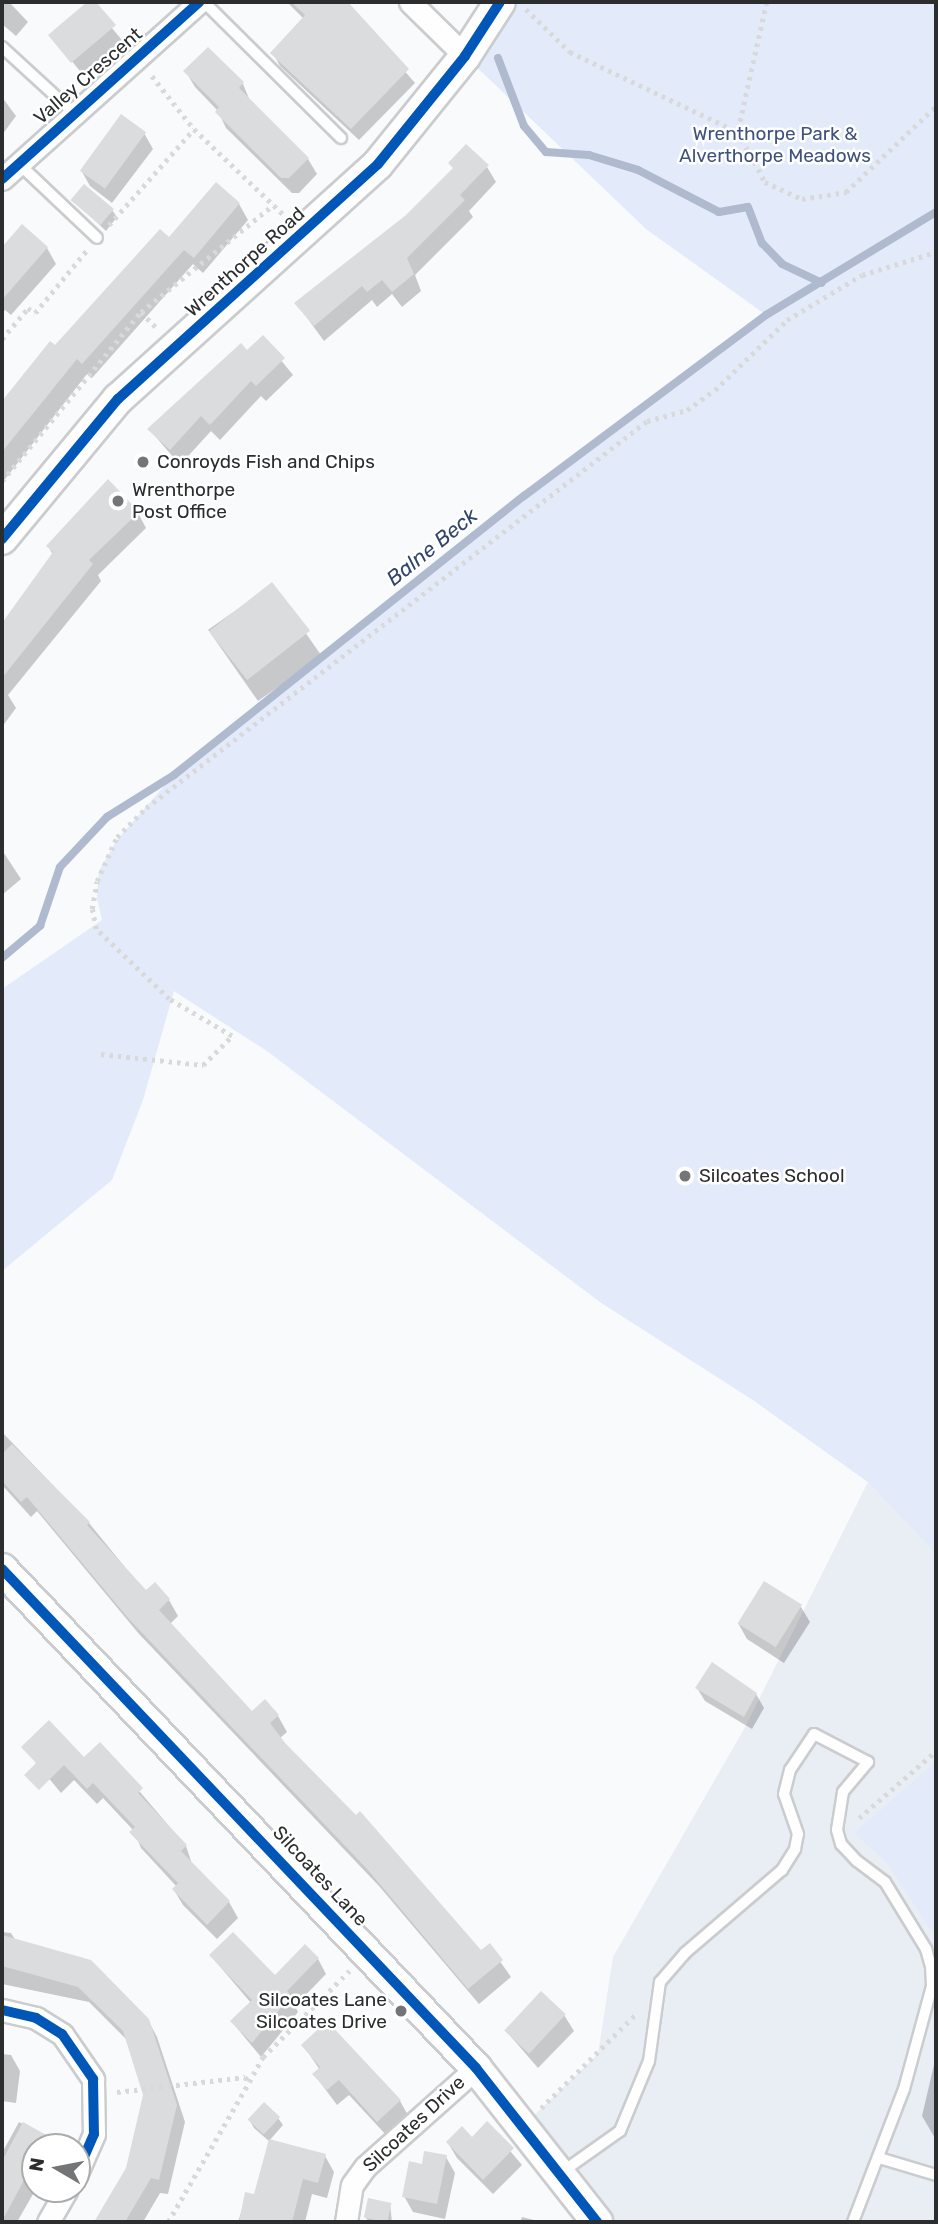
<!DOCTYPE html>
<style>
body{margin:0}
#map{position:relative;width:938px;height:2224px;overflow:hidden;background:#f8fafc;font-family:Rubik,sans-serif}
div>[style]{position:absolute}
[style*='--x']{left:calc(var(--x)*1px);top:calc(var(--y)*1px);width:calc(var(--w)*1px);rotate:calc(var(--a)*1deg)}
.built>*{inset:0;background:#e9eef5}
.green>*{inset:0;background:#e3ebfb}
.shadow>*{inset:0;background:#0003;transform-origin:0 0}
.stream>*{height:8px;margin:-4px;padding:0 4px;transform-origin:4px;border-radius:4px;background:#afbace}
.building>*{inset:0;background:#dbdcde;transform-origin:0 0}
.path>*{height:4.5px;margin-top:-2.25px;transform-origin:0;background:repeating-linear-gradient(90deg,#d9d9da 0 3.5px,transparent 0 8.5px)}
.roads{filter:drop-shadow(2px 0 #cacccd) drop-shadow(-2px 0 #cacccd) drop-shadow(0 2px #cacccd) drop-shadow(0 -2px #cacccd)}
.lane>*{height:10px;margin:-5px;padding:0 5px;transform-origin:5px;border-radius:5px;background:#fefeff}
.street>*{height:21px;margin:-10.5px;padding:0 10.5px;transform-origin:10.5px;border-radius:10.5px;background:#fefeff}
.secondary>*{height:30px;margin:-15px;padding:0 15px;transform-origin:15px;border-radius:15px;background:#fefeff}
.cycleway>*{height:10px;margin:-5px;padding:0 5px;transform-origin:5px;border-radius:5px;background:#0057b8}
.dots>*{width:19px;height:19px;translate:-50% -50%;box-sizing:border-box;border:4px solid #fff;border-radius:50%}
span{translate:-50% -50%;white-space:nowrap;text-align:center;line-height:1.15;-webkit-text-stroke:5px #fff;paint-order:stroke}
.street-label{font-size:19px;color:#2c2d2e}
.park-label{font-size:19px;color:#3e527d}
.poi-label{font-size:19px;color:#2c2d2e}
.left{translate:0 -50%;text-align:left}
.right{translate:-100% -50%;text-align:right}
.water-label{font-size:21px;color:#31446e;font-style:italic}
.frame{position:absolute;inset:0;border:4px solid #2c2d2e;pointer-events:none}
.north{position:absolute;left:21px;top:2133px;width:70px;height:70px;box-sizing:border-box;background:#fff;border:2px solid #ababab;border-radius:50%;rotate:280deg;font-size:19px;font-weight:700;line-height:28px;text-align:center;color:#2c2d2e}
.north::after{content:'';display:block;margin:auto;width:24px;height:32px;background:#737576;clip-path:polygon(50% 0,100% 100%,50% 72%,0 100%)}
</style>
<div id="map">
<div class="built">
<div style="clip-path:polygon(936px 212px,936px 2222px,597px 2222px,523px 2126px,598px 2054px,613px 1957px,744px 1729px,868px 1482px,753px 1400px,600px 1302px,267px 1051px,174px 991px,97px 898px,99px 871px,117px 840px,174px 775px,524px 496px)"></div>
</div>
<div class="green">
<div style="clip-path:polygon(500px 2px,936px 2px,936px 1554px,868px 1482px,753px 1400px,600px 1302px,267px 1051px,174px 991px,143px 1100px,112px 1180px,2px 1271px,2px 989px,102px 920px,97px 898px,99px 871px,117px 840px,174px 775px,524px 496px,766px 315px,646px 229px,465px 56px)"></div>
<div style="clip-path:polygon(936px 1761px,936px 1938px,887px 1863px,854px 1833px)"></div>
</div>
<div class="shadow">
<div style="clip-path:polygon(2px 2px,9px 2px,28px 22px,16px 36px,2px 24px)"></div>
<div style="left:90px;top:2px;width:52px;height:52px;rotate:50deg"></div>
<div style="clip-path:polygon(287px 2px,345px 2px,415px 83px,359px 140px,280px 66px,273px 53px,304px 19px)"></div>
<div style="clip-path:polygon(208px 49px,243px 84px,250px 101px,308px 159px,317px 174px,299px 193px,292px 193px,226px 128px,218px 111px,195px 87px,186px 72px)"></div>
<div style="clip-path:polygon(2px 97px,16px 116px,2px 135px)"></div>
<div style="clip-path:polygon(144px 133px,153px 149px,112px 203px,90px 186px,81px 170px)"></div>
<div style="clip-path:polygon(487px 167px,496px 182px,469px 211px,473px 217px,415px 275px,421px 291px,402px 307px,392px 294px,377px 307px,372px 300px,324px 341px,297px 304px)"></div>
<div style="clip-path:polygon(73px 200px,112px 210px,117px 217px,106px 231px)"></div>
<div style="clip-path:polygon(239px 204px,248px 220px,203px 273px,193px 264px,92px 378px,87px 374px,2px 483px,2px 404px,51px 344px,55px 347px,169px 239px)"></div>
<div style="clip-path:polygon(22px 226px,47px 248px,56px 264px,11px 315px,5px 310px,2px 314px,2px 249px)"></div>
<div style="clip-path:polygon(263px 338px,293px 375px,266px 401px,261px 396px,220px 440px,211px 431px,180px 465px,149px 429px)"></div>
<div style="clip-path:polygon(138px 513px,146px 528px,98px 575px,101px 581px,8px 695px,16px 708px,2px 727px,2px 625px,53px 555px,48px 546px)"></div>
<div style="left:272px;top:585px;width:87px;height:78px;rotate:55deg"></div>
<div style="clip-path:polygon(2px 850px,21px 879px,2px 895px)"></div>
<div style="clip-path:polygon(2px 1432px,89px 1523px,146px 1593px,155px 1585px,169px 1600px,178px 1616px,170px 1624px,252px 1714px,278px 1716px,287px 1732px,280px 1738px,481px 1953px,489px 1946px,511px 1977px,479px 2004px,379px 1886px,139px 1634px,37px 1511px,31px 1517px,2px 1485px)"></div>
<div style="clip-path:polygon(801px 1607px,810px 1622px,784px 1663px,747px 1639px,738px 1623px)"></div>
<div style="clip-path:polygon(697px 1688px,756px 1694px,764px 1708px,752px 1729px,705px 1701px)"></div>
<div style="clip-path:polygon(100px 1745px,186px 1846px,192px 1864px,229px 1902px,238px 1918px,217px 1939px,183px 1905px,174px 1890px,177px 1887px,141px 1848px,134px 1831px,103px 1798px,97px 1804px,74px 1780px,61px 1793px,23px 1747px,84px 1760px)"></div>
<div style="clip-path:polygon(2px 1932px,11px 1933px,16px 1941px,148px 2020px,157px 2037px,185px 2122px,168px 2194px,160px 2193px,143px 2222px,95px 2222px,128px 2168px,145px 2095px,128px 2041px,89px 2002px,2px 1984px)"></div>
<div style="clip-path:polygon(211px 1956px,275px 1977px,318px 1959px,326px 1974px,295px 2006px,298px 2012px,261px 2057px,232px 2022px,251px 2003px)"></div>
<div style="clip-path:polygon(564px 2015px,574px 2031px,538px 2068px,506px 2031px)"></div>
<div style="clip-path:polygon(303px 2045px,400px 2101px,409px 2117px,387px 2136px,349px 2095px,337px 2105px,314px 2074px,320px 2070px)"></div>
<div style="clip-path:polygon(2px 2054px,11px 2055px,20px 2071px,16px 2103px,2px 2101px)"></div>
<div style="clip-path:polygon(936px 2056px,936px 2140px,922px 2116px)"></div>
<div style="clip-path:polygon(278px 2118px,283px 2125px,269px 2141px,325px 2156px,334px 2172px,327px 2198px,312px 2194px,305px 2222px,238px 2222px,247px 2194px,255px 2196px,270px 2142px,254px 2128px,250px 2121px)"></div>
<div style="clip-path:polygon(19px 2122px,47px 2137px,52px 2147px,35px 2147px,36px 2189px,17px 2222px,2px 2222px,2px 2153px)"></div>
<div style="clip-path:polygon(487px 2124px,522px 2165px,493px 2194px,457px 2158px,448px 2143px,472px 2139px)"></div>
<div style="clip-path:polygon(446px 2157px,455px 2173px,445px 2219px,413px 2212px,404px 2196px,423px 2166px)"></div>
<div style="clip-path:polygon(390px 2204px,392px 2222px,369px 2222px,366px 2218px)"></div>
<div style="clip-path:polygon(522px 2217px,542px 2222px,520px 2222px)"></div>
</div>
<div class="stream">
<div style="--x:498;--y:58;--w:73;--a:69.1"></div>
<div style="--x:524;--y:126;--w:34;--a:50"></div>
<div style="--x:546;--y:152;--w:43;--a:4"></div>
<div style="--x:589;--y:155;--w:51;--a:17"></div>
<div style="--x:638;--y:170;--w:91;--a:27.4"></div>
<div style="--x:719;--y:212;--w:29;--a:-10"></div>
<div style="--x:748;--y:207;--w:39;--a:69"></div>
<div style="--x:762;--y:243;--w:29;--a:46"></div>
<div style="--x:782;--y:264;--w:44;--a:25.4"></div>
<div style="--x:2;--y:958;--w:50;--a:-40.1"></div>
<div style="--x:40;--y:926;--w:62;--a:-71.3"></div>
<div style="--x:60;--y:867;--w:69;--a:-46.8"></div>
<div style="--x:107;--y:817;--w:79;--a:-32.1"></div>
<div style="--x:174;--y:775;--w:448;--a:-38.6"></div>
<div style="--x:524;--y:496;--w:302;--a:-36.8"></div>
<div style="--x:766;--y:315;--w:199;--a:-31.2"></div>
</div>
<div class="building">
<div style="clip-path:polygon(87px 2px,96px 2px,116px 25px,71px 63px,48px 35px)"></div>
<div style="clip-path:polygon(291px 2px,348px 2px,409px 69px,351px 129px,270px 53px,305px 15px)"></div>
<div style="clip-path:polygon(208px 47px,244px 82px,239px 88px,309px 158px,289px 178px,281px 178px,215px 112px,219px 107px,183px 71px)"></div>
<div style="left:121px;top:114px;width:31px;height:70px;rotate:36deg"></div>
<div style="clip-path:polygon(466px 144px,489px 165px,460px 195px,465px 200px,407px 258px,414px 274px,392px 292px,382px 280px,367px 292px,362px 286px,314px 326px,294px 303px,406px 215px,453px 168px,448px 163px)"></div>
<div style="clip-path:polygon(216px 182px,240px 203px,194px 258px,184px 250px,82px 364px,77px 359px,2px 452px,2px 401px,50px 341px,55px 345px,160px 229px,169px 237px)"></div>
<div style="left:84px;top:184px;width:39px;height:21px;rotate:40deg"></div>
<div style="clip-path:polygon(22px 224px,48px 247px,2px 300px,2px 247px)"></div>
<div style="clip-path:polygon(263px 335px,285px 358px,256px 386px,251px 381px,210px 425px,201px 416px,170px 450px,147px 429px,241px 343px,247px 350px)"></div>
<div style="clip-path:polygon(108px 479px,139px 512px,89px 560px,93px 564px,2px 678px,2px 623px,53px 552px,46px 546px)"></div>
<div style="left:272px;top:582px;width:62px;height:80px;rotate:52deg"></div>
<div style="clip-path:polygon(12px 1444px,90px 1522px,87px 1525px,146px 1590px,155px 1582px,170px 1599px,159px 1610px,252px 1711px,265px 1699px,279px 1715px,270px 1723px,285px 1743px,356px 1815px,360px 1811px,481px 1950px,490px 1943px,503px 1960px,468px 1989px,368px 1870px,128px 1618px,27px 1497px,21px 1502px,2px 1481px,2px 1454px)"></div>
<div style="left:764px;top:1581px;width:45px;height:50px;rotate:32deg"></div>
<div style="clip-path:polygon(712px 1662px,757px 1693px,744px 1717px,695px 1688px)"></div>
<div style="clip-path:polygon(49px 1720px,84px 1757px,100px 1742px,143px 1788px,138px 1793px,187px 1845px,181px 1851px,230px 1901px,207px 1925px,172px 1889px,178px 1883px,129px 1832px,135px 1827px,93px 1783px,87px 1789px,64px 1765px,39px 1790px,24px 1775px,36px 1763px,21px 1747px)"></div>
<div style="clip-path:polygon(233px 1932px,275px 1975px,305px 1944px,319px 1958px,287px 1991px,291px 1996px,252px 2043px,230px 2021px,252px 2000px,209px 1955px)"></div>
<div style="clip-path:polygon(2px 1935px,91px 1960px,149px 2019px,177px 2105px,159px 2180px,151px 2178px,125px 2222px,94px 2222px,126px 2168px,143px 2095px,123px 2031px,78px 1987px,2px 1966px)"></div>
<div style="left:541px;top:1991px;width:34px;height:54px;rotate:43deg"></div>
<div style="clip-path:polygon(327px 2021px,401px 2100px,377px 2122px,339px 2080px,327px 2090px,312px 2074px,320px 2067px,301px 2045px)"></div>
<div style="left:264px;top:2102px;width:22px;height:24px;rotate:43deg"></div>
<div style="clip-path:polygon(487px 2121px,514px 2148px,483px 2180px,446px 2142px,462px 2126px,472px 2137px)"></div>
<div style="clip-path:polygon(23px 2122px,48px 2136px,42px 2147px,35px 2147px,35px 2160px,2px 2221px,2px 2161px)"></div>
<div style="clip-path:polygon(269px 2139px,326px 2154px,318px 2183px,303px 2179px,292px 2222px,239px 2222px,245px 2192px,254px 2194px)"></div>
<div style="clip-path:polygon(424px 2151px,447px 2155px,437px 2204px,402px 2197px,409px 2161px,422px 2164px)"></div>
<div style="left:368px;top:2198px;width:24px;height:20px;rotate:12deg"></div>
</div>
<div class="path">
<div style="--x:767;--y:2;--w:133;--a:102.6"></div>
<div style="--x:738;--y:132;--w:57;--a:61.6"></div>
<div style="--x:765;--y:182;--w:41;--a:24.7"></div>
<div style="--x:802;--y:199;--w:45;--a:-9"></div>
<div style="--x:846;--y:192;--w:124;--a:-43.7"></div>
<div style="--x:526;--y:9;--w:62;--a:44.3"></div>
<div style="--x:570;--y:52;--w:186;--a:25.5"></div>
<div style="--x:152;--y:76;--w:68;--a:51.6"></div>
<div style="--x:194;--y:129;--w:123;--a:43.7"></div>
<div style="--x:109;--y:225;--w:128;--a:-48.5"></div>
<div style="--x:141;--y:312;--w:24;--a:45"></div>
<div style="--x:2;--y:339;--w:40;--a:-50"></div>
<div style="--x:28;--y:308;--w:9;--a:36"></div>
<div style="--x:35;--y:313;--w:82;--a:-50.5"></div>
<div style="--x:2;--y:481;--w:219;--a:-50.6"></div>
<div style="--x:141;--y:312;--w:170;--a:-39"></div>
<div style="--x:101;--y:1054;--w:103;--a:6.2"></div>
<div style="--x:203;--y:1065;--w:41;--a:-45"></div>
<div style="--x:232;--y:1036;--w:73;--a:-149.6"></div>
<div style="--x:169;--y:999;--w:101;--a:-136.2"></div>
<div style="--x:96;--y:929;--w:20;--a:-101"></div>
<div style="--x:92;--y:909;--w:28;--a:-80"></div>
<div style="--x:97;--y:881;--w:48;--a:-65.6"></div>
<div style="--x:117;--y:837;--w:41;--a:-45"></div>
<div style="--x:146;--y:808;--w:633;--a:-37.68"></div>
<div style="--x:647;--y:421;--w:41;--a:-15.4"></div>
<div style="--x:687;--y:410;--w:34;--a:-36"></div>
<div style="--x:715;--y:390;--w:100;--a:-44.2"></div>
<div style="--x:787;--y:320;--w:87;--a:-31"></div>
<div style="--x:862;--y:275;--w:77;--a:-17.3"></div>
<div style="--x:859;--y:1818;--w:102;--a:-41"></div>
<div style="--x:117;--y:2092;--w:129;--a:-6.7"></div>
<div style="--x:245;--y:2077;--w:6;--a:51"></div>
<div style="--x:249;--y:2082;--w:29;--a:-61"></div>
<div style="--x:263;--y:2057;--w:122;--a:-45"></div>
<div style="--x:541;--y:2108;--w:135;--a:-44.7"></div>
<div style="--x:168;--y:2222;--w:162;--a:-59.9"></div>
</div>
<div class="roads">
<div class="lane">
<div style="--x:204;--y:2;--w:193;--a:44.8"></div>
<div style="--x:2;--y:47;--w:96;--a:42.5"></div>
<div style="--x:17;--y:162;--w:110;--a:43.5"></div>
<div style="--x:879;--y:2158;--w:59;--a:16.6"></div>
<div style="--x:562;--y:2172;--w:71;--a:-35.3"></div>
<div style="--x:620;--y:2131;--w:76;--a:-67.5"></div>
<div style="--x:649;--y:2061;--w:80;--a:-82.1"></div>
<div style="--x:660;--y:1982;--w:38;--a:-49"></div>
<div style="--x:685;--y:1953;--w:128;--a:-40.6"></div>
<div style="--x:782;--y:1870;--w:25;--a:-58"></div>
<div style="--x:795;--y:1849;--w:15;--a:-79"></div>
<div style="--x:798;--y:1834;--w:42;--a:-109.3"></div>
<div style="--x:784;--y:1794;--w:25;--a:-76"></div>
<div style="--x:790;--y:1770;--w:43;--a:-56.3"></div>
<div style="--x:814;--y:1734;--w:61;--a:27.4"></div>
<div style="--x:868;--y:1762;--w:39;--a:130"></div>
<div style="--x:843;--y:1792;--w:38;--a:99"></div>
<div style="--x:837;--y:1830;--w:15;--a:74"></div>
<div style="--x:841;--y:1844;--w:23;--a:47"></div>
<div style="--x:857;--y:1861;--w:35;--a:37"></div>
<div style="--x:885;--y:1882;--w:79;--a:58.5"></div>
<div style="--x:926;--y:1949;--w:18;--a:74"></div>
<div style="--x:931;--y:1966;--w:20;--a:87"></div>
<div style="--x:932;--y:1986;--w:107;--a:105.2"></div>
<div style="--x:904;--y:2089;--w:142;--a:111"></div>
</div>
<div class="street">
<div style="--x:410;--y:2;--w:77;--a:44.5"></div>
<div style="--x:2;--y:179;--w:265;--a:-41.9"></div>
<div style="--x:2;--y:2010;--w:35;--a:13"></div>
<div style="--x:36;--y:2018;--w:31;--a:32"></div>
<div style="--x:62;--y:2034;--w:55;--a:55.4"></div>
<div style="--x:93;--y:2079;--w:55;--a:89"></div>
<div style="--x:94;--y:2134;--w:43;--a:113.6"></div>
<div style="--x:48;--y:2222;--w:38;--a:-60"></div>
<div style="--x:346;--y:2222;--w:37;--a:-81"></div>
<div style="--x:352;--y:2185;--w:22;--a:-54"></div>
<div style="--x:365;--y:2167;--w:149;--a:-41.7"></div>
</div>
<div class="secondary">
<div style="--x:2;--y:539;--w:182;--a:-50.4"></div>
<div style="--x:118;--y:399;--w:350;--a:-42.1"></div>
<div style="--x:378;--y:164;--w:139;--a:-51.1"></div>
<div style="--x:465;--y:56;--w:64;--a:-57.1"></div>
<div style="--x:2;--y:1569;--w:688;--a:46.47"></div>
<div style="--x:476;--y:2068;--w:196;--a:51.8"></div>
</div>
</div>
<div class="cycleway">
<div style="--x:2;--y:179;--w:265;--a:-41.9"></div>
<div style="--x:2;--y:539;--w:182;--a:-50.4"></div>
<div style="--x:118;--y:399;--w:350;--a:-42.1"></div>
<div style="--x:378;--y:164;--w:139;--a:-51.1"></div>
<div style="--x:465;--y:56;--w:64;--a:-57.1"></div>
<div style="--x:2;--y:1569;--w:688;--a:46.47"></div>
<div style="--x:476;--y:2068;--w:196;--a:51.8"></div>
<div style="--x:2;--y:2010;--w:35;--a:13"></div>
<div style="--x:36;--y:2018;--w:31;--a:32"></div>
<div style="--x:62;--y:2034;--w:55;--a:55.4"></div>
<div style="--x:93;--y:2079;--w:55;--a:89"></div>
<div style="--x:94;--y:2134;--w:43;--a:113.6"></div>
</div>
<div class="dots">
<div style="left:143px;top:462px;background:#737576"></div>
<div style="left:118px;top:501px;background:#737576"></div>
<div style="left:685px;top:1176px;background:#737576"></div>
<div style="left:401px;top:2011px;background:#737576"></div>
</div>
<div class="street-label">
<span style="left:88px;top:76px;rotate:-41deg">Valley Crescent</span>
<span style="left:245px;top:262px;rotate:-42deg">Wrenthorpe Road</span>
<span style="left:320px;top:1876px;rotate:47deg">Silcoates Lane</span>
<span style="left:414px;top:2124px;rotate:-43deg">Silcoates Drive</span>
</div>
<div class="park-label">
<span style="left:775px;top:145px">Wrenthorpe Park &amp;<br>Alverthorpe Meadows</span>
</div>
<div class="poi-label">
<span class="left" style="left:157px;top:462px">Conroyds Fish and Chips</span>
<span class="left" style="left:132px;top:501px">Wrenthorpe<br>Post Office</span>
<span class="left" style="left:699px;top:1176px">Silcoates School</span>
<span class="right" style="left:387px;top:2011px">Silcoates Lane<br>Silcoates Drive</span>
</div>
<div class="water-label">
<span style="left:432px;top:547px;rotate:-39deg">Balne Beck</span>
</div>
<div class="frame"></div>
<div class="north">N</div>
</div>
